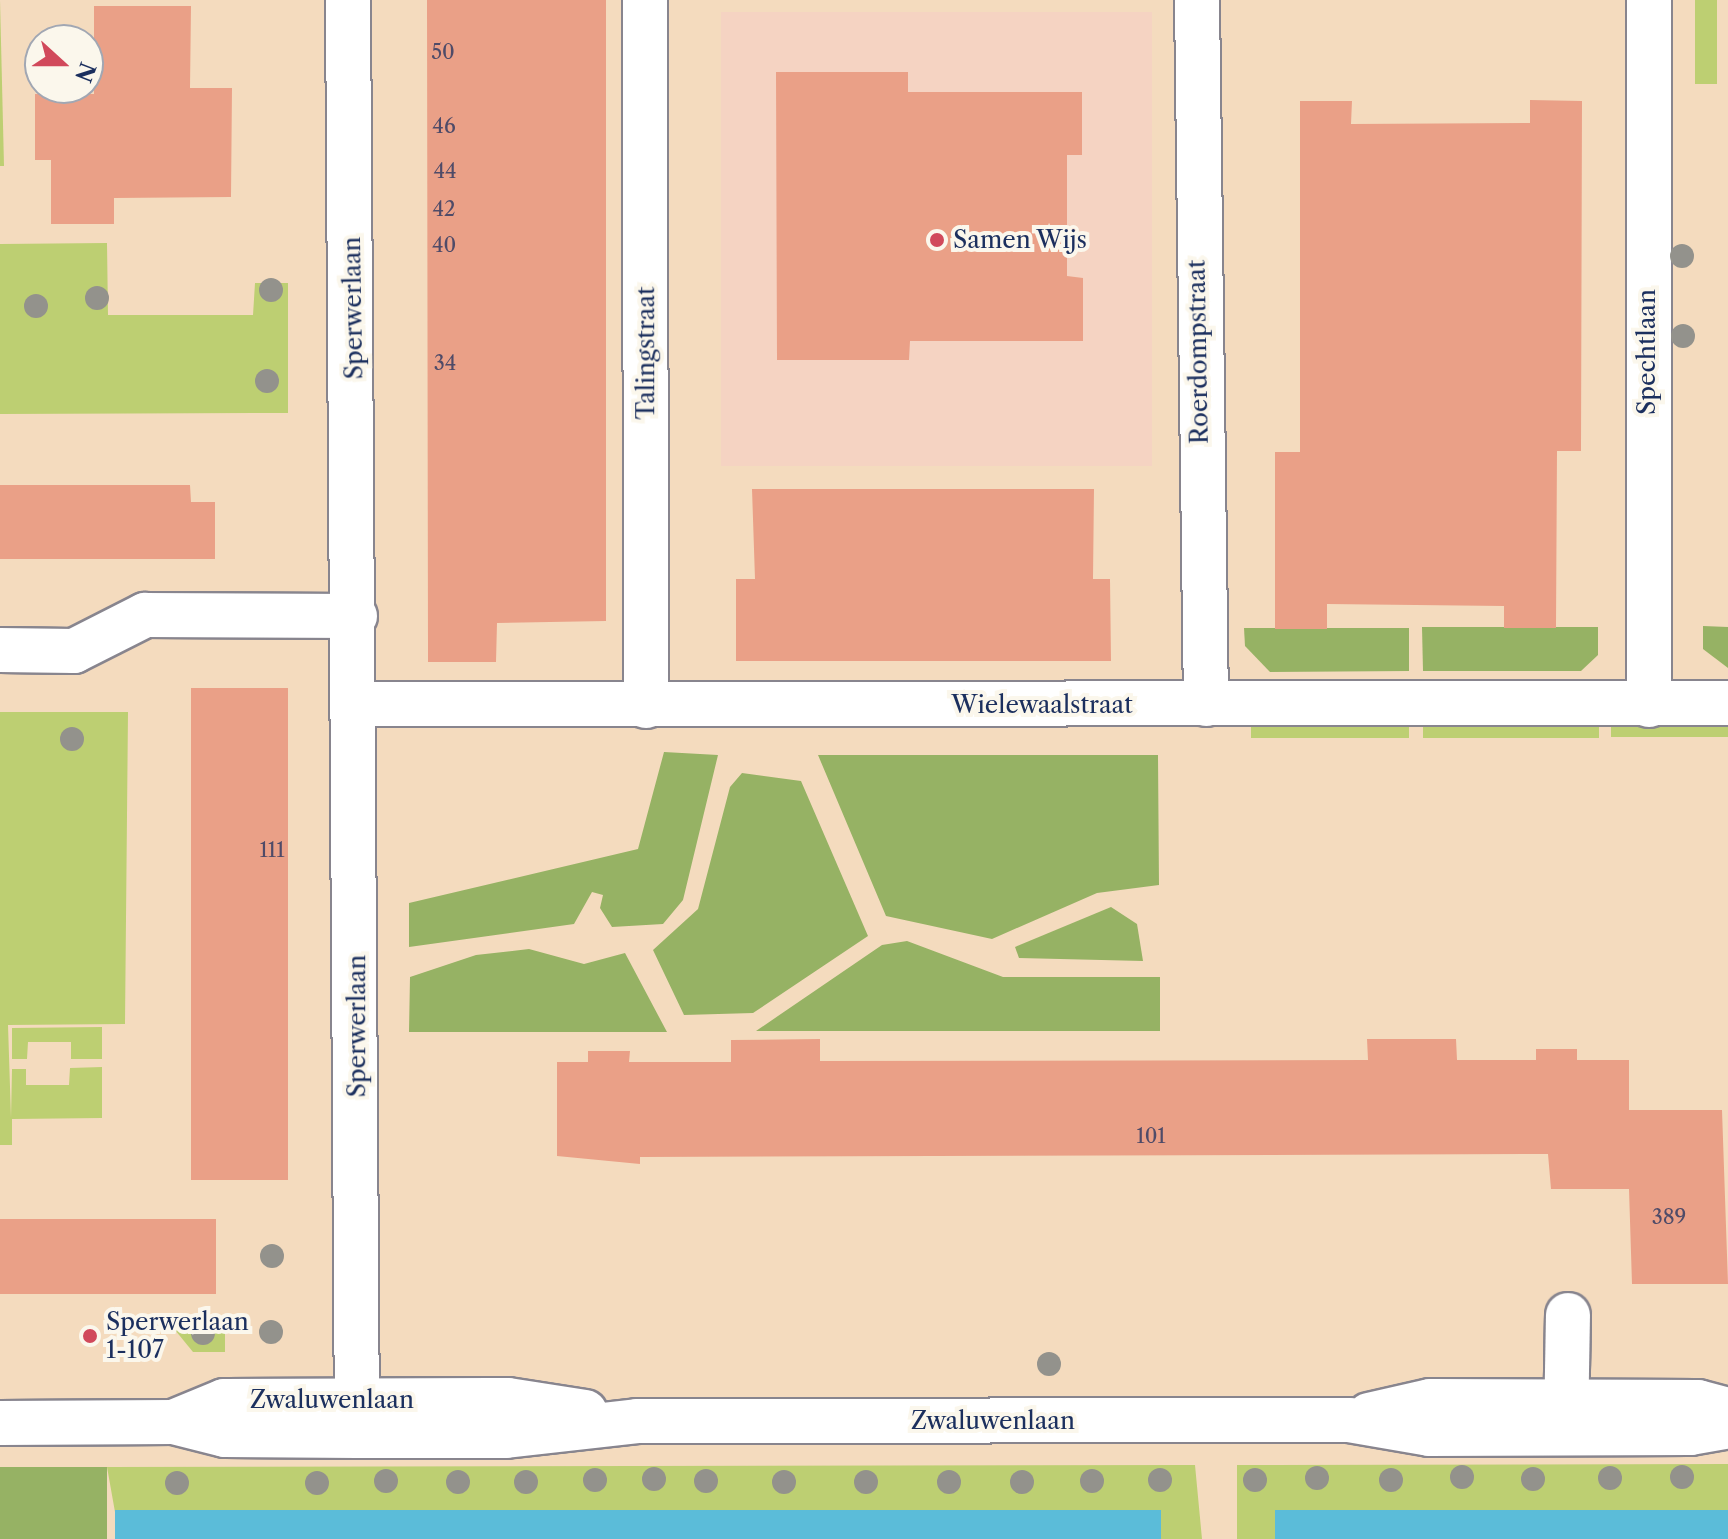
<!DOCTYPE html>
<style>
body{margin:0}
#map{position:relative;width:1728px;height:1539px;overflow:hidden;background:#f4dbbe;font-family:"Libre Caslon Text",serif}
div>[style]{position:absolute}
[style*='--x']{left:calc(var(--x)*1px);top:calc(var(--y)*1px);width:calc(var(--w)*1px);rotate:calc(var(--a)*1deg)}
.built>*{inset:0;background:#f5d3c2;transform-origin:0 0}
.green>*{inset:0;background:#bdcf72;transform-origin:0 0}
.forest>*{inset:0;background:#96b264;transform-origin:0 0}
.water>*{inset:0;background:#5bbcd9;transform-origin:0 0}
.building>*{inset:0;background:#eaa087;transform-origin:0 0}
.roads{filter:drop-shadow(2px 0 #88858e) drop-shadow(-2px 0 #88858e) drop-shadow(0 2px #88858e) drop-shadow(0 -2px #88858e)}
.minor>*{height:44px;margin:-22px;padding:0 22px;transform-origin:22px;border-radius:22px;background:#fff}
.trees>*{width:24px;height:24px;margin:-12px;border-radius:50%;background:#93928c}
.dots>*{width:22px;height:22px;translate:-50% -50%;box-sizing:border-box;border:4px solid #fbf7ec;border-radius:50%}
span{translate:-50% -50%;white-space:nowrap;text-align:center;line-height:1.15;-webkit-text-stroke:8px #fbf7ec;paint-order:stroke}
.number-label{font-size:20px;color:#4f4b68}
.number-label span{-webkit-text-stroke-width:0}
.poi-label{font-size:24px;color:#1b2f5e}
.left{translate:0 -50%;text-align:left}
.street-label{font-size:24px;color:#1b2f5e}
.north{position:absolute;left:24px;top:24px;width:80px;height:80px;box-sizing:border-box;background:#fbf7ec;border:2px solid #a1a7b3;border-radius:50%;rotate:111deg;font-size:22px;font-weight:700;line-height:32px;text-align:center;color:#1b2f5e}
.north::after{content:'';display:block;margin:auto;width:28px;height:36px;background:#d1495b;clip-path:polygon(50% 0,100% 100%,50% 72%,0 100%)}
</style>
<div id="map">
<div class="built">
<div style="left:1152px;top:12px;width:454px;height:431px;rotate:90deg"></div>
</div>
<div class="green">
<div style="clip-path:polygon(0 0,4px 166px,0 166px)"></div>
<div style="left:1695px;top:0;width:22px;height:84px"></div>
<div style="clip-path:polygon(107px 243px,108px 315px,253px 315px,255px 283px,288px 283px,288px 413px,0 414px,0 244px)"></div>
<div style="clip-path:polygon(0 712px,128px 712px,125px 1024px,8px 1025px,11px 1118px,12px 1069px,26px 1069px,26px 1085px,69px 1085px,70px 1068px,102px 1067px,102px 1118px,12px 1119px,12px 1145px,0 1145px)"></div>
<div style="left:1251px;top:723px;width:158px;height:15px"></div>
<div style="left:1423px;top:723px;width:176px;height:15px"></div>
<div style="left:1611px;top:723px;width:117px;height:14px"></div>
<div style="clip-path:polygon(102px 1027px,102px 1059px,71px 1059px,71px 1042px,28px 1042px,27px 1059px,12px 1059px,12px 1028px)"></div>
<div style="clip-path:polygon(225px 1317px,225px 1352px,193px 1352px,166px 1319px)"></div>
<div style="clip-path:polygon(1728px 1464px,1728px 1510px,1275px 1510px,1275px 1539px,1237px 1539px,1237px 1465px)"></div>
<div style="clip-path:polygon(1195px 1465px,1202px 1539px,1161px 1539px,1161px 1510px,115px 1512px,107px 1467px)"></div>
</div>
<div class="forest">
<div style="clip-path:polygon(1703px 626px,1728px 627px,1728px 668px,1703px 649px)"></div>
<div style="clip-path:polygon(1422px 627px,1598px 627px,1598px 655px,1581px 671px,1423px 671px)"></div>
<div style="clip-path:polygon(1244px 628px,1409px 628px,1409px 671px,1270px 672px,1245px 646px)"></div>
<div style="clip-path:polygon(664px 752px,718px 755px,683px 900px,663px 924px,612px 927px,600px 908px,603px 895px,592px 892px,574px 924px,409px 947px,409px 903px,638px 849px)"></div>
<div style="clip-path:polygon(818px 755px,1158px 755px,1159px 885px,1097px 893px,992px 939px,886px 916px)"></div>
<div style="clip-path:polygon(742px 773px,801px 781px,868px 936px,753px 1013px,684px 1015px,653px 950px,698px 909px,730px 787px)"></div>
<div style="clip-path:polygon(1111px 907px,1137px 924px,1143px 961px,1019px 958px,1015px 947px)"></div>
<div style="clip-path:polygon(907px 941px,1003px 977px,1160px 977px,1160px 1031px,756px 1031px,882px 945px)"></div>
<div style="clip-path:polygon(529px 949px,584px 964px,625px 953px,667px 1032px,409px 1032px,410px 977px,476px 955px)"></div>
<div style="left:0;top:1467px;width:107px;height:72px"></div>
</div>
<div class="water">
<div style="left:1161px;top:1510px;width:29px;height:1046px;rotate:90deg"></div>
<div style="left:1275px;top:1510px;width:453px;height:29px"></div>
</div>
<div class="building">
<div style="clip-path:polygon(427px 0,606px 0,606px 621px,497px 623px,496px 662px,428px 662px)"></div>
<div style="clip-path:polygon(94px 6px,191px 6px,190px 88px,232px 88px,231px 197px,114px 198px,114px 224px,51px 224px,51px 160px,35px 160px,35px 94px,94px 94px)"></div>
<div style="clip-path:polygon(776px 72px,908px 72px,908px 92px,1082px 92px,1082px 155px,1067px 155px,1067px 276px,1083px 278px,1083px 341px,910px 341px,909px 360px,777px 360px)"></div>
<div style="clip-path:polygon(1530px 100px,1582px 101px,1581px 451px,1557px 451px,1556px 628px,1504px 628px,1504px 606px,1327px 604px,1327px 629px,1275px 629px,1275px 452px,1300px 452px,1300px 101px,1352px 101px,1351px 124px,1530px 123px)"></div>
<div style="clip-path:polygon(0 485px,190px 485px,191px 502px,215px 502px,215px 559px,0 559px)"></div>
<div style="clip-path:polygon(752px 489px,1094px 489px,1093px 579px,1110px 579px,1111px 661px,736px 661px,736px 579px,755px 579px)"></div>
<div style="left:191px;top:688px;width:97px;height:492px"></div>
<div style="clip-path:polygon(820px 1039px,820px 1061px,1368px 1060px,1367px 1039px,1456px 1039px,1457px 1060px,1536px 1060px,1536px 1049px,1577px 1049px,1577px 1060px,1629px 1060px,1629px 1110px,1722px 1110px,1728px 1284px,1632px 1284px,1629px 1189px,1551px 1189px,1548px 1154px,640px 1157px,640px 1164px,557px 1156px,557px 1062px,588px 1062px,588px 1051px,630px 1051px,629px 1062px,731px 1062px,731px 1040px)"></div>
<div style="left:0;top:1219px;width:216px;height:75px"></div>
</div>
<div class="roads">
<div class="minor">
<div style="--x:348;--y:0;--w:1436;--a:89.64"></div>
<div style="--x:645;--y:0;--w:706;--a:89.92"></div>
<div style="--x:1197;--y:0;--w:704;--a:89.27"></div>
<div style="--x:1649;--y:0;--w:705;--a:90"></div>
<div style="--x:0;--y:650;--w:74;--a:0.8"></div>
<div style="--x:74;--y:651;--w:80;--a:-26.9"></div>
<div style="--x:145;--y:615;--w:210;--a:0.3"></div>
<div style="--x:355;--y:704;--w:1373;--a:-0.04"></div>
<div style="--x:1369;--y:1415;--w:63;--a:-12.9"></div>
<div style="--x:1430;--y:1401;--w:268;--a:0.2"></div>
<div style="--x:1698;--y:1402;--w:31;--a:15"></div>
<div style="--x:173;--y:1422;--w:55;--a:-22.4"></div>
<div style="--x:224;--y:1401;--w:284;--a:-0.2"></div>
<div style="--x:508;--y:1400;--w:78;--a:8.9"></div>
<div style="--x:0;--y:1423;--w:173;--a:-0.3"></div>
<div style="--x:173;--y:1422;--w:54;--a:14"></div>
<div style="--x:225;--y:1435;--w:132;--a:0.4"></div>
<div style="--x:357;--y:1436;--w:149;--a:0"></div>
<div style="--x:506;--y:1436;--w:132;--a:-6.5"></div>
<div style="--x:637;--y:1421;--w:712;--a:-0.08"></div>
<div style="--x:1349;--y:1420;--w:81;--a:9.9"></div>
<div style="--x:1429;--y:1434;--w:261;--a:-0.2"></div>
<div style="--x:1690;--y:1433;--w:39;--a:-10"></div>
<div style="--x:1566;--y:1428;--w:113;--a:-89"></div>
</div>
</div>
<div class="trees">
<div style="left:1682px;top:256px"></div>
<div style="left:271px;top:290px"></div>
<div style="left:97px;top:298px"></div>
<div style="left:36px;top:306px"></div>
<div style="left:1683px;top:336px"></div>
<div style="left:267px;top:381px"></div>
<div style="left:72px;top:739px"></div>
<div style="left:272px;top:1256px"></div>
<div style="left:271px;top:1332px"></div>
<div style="left:203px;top:1333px"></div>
<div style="left:1049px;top:1364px"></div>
<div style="left:1462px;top:1477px"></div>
<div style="left:1682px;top:1477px"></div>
<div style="left:1317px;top:1478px"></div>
<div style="left:1610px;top:1478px"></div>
<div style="left:654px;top:1479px"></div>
<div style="left:1533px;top:1479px"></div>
<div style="left:595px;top:1480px"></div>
<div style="left:1160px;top:1480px"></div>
<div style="left:1255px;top:1480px"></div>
<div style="left:1391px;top:1480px"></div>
<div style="left:386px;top:1481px"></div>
<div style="left:706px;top:1481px"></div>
<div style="left:1092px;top:1481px"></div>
<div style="left:458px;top:1482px"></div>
<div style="left:526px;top:1482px"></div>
<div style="left:784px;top:1482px"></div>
<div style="left:866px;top:1482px"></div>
<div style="left:949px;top:1482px"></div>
<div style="left:1022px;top:1482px"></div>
<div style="left:177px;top:1483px"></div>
<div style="left:317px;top:1483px"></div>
</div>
<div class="dots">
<div style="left:937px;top:240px;background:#d1495b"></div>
<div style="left:90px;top:1336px;background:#d1495b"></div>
</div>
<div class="number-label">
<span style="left:443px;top:52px">50</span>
<span style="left:444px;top:126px">46</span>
<span style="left:445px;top:171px">44</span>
<span style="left:444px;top:209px">42</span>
<span style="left:444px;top:245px">40</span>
<span style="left:445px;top:363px">34</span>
<span style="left:272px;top:850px">111</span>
<span style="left:1151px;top:1136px">101</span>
<span style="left:1669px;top:1217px">389</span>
</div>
<div class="poi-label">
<span class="left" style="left:953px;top:240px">Samen Wijs</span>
<span class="left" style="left:106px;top:1336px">Sperwerlaan<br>1-107</span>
</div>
<div class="street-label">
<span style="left:353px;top:308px;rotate:-91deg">Sperwerlaan</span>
<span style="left:1198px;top:352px;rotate:-91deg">Roerdompstraat</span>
<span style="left:1647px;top:352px;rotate:-90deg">Spechtlaan</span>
<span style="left:646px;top:353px;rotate:-90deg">Talingstraat</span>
<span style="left:1042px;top:705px">Wielewaalstraat</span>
<span style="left:357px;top:1026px;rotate:-90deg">Sperwerlaan</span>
<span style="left:332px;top:1400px">Zwaluwenlaan</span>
<span style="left:993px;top:1421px">Zwaluwenlaan</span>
</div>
<div class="north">N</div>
</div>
